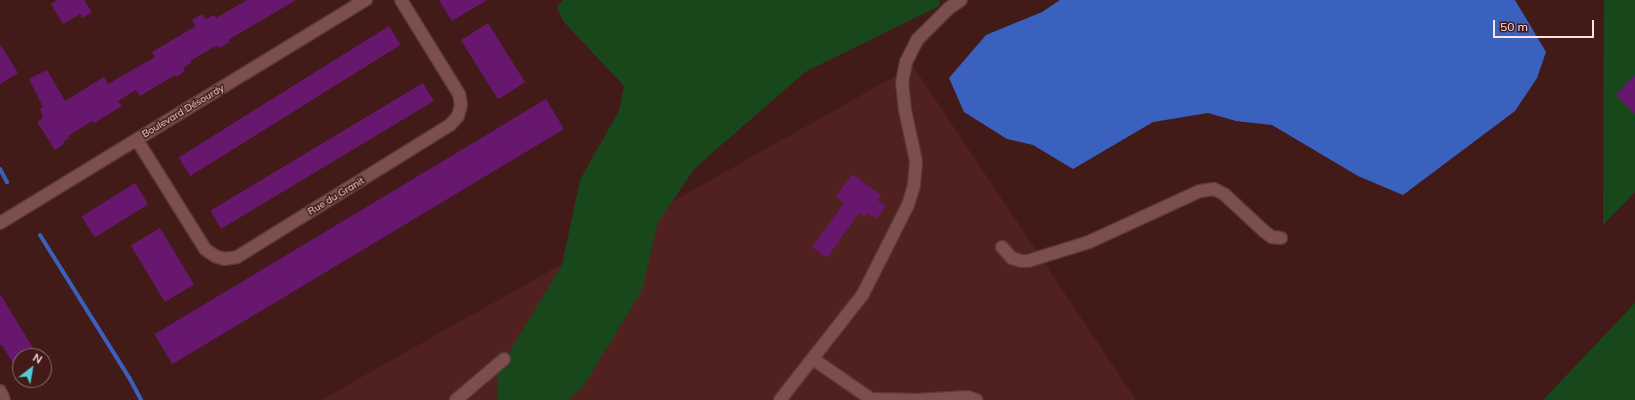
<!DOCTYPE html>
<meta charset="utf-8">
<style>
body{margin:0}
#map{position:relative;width:1635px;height:400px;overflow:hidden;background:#421b19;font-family:Mulish,sans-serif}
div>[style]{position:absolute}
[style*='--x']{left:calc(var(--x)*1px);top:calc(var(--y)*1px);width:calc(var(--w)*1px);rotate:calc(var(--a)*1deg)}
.built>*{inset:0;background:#50211f}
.green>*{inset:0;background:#18471c}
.water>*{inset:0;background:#3b61bf}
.stream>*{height:4px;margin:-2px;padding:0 2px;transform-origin:2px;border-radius:2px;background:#3b61bf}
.building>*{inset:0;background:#68176e;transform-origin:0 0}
.roads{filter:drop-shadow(1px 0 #5a3939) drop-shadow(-1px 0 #5a3939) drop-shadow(0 1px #5a3939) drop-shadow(0 -1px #5a3939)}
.minor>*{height:12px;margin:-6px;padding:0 6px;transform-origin:6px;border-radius:6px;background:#7c4f4b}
span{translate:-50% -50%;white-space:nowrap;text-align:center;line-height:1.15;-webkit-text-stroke:3px #421b19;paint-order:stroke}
.street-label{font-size:10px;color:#fde2df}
.north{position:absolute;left:12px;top:348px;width:40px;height:40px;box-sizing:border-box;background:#421b19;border:1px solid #8d6b68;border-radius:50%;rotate:31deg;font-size:11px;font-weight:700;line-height:16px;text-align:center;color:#fde2df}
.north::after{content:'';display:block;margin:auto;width:14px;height:18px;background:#52cbd8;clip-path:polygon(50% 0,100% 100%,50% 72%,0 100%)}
.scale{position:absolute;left:1493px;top:20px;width:101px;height:18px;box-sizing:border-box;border:2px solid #fde2df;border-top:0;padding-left:5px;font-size:12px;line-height:14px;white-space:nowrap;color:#fde2df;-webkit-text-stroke:3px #421b19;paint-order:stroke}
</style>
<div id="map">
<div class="built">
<div style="clip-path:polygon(913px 66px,1136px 400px,321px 400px)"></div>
</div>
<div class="green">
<div style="clip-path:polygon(563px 0,940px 0,939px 6px,805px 72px,695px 168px,658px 222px,642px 290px,583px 387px,567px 400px,498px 400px,497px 372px,562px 265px,580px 180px,619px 111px,624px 86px,563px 21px,557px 7px)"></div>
<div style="clip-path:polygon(1604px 0,1635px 0,1635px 192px,1603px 225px)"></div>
<div style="clip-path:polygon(1635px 303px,1635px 400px,1543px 400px)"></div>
</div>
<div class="water">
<div style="clip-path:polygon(1060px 0,1515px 0,1546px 52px,1537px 78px,1515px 111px,1403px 195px,1358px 176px,1272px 125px,1236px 121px,1208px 113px,1153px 122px,1073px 169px,1033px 145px,1007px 139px,964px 112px,949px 78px,986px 35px,1042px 12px)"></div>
</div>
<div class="stream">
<div style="--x:0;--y:169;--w:15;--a:62"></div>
<div style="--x:40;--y:235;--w:170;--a:58"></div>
<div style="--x:130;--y:379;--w:24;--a:62"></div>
</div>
<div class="building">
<div style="clip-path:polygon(57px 0,84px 0,92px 12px,82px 18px,80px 14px,63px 24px,51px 4px)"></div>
<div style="clip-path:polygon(247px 0,296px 0,228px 40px,230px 42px,219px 48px,217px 46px,212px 48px,190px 61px,191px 63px,183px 68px,185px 71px,176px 77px,175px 75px,140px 96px,136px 90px,118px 101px,122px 106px,94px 123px,92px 121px,68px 136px,69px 138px,63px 142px,64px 144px,55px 150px,37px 122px,43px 118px,40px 108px,43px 107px,29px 79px,47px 70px,65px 101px,104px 77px,108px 84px,155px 57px,152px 52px,196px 26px,192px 20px,202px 14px,206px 19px,214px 15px,216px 18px)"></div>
<div style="clip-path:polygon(439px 0,487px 0,452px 21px)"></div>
<div style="left:488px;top:23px;width:70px;height:32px;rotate:58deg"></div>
<div style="left:389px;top:26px;width:22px;height:248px;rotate:58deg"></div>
<div style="clip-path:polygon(0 44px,18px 73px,0 84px)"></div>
<div style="clip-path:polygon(1635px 75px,1635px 114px,1616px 95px)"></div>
<div style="left:423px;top:83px;width:21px;height:248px;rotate:59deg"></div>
<div style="left:546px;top:99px;width:35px;height:457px;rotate:59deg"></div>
<div style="clip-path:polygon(852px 174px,881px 195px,877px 200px,886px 206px,876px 219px,867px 213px,864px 217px,859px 213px,827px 258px,812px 247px,844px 203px,836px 197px)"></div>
<div style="left:135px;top:183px;width:25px;height:63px;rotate:58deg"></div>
<div style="left:160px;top:228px;width:66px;height:34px;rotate:59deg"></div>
<div style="clip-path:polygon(0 294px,38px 356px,20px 356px,20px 375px,2px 345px,0 345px)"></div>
</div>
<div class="roads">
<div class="minor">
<div style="--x:137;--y:140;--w:128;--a:58"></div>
<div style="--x:205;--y:249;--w:12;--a:35"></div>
<div style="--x:215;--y:256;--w:10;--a:17"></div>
<div style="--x:225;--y:259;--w:12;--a:-9"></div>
<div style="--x:237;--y:257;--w:251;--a:-31.8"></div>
<div style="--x:450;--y:125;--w:12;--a:-48"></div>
<div style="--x:458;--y:116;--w:11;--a:-75"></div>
<div style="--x:461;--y:105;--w:11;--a:-100"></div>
<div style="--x:459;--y:94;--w:110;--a:-121.7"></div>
<div style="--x:0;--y:223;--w:429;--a:-31.4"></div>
<div style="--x:1002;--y:247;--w:15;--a:48"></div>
<div style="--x:1012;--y:258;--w:9;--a:18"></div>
<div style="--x:1021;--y:261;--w:7;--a:0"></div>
<div style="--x:1028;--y:261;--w:64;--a:-17.3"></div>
<div style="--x:1089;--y:242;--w:122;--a:-24.7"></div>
<div style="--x:1200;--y:191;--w:14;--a:-8"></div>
<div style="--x:1214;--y:189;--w:11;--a:27"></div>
<div style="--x:1224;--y:194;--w:56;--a:42.8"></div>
<div style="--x:1265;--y:232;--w:9;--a:36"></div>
<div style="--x:1272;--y:237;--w:9;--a:6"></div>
<div style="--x:813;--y:359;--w:70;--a:34.6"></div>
<div style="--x:871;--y:399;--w:45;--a:1.3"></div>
<div style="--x:0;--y:391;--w:10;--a:66"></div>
<div style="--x:456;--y:400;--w:63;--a:-40.5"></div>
<div style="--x:780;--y:400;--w:135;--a:-51.9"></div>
<div style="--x:863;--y:294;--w:100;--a:-63.2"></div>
<div style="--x:908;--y:205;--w:21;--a:-73"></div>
<div style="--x:914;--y:185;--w:24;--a:-85"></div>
<div style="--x:916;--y:161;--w:52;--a:-102.2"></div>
<div style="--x:905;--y:110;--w:27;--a:-96"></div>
<div style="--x:902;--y:83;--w:21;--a:-79"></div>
<div style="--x:906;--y:62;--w:25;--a:-63"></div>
<div style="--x:917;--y:40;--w:45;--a:-45"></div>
<div style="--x:949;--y:8;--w:14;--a:-34"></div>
<div style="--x:916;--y:400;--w:52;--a:-3.3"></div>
<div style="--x:968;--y:397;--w:9;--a:21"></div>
</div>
</div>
<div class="street-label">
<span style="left:183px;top:111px;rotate:-31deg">Boulevard Désourdy</span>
<span style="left:336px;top:196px;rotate:-31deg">Rue du Granit</span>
</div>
<div class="north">N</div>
<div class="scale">50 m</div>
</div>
